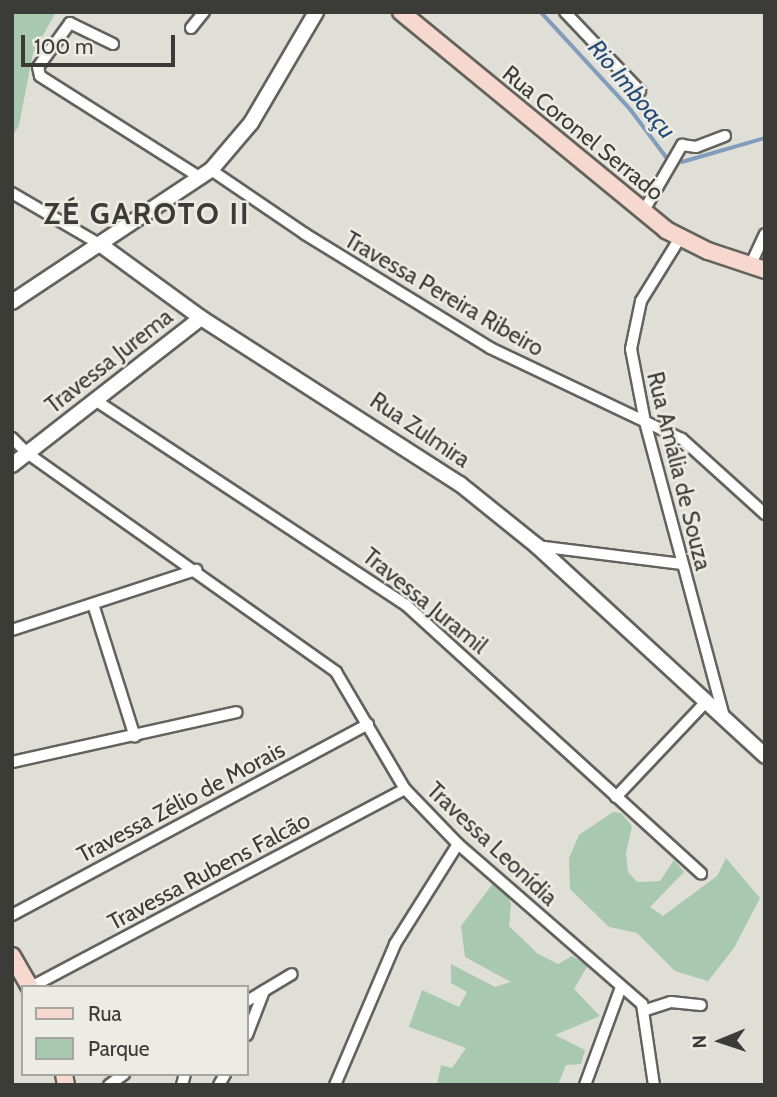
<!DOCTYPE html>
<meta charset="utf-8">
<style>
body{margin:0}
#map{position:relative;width:777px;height:1097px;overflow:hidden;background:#e0dfd7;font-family:Cabin,sans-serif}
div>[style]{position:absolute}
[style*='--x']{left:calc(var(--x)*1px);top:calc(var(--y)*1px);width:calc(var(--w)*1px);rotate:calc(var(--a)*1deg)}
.green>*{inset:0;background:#a8c8af}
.stream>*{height:3.5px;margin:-1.75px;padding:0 1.75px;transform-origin:1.75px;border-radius:1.75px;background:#829cbb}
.roads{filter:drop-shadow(2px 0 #63625c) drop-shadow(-2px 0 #63625c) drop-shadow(0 2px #63625c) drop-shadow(0 -2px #63625c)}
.street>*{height:10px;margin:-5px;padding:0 5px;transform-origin:5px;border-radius:5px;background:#fff}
.secondary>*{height:14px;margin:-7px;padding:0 7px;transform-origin:7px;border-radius:7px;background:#fff}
.primary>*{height:16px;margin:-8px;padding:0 8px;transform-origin:8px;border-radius:8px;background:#f7d8ce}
span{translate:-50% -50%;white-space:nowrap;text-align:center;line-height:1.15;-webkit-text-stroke:5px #edece4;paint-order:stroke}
.street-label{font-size:23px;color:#3b3b38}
.water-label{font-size:24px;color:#264b77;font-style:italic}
.district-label{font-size:30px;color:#3b3b38;font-weight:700;letter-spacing:2px}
.frame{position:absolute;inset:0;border:14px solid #3b3b38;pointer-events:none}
.legend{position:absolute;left:21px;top:985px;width:228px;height:91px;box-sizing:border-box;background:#edece4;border:2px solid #a6a59f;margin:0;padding:9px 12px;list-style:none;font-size:21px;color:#3b3b38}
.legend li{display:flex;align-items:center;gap:14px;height:35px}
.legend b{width:35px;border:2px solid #a6a59f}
.north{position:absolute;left:686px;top:1006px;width:70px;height:70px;-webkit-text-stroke:5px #edece4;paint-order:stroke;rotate:268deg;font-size:19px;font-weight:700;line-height:28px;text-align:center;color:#3b3b38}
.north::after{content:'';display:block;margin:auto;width:24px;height:32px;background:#3b3b38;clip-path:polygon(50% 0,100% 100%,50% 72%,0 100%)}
.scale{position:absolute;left:21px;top:35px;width:154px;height:32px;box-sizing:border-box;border:4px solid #3b3b38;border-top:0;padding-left:9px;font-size:21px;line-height:24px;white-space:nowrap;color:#3b3b38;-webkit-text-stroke:5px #edece4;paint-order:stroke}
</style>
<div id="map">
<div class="green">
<div style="clip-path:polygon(12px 12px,56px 12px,33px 53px,19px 125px,12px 137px)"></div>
<div style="clip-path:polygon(613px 812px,621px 813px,632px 826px,626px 853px,628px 872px,637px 882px,660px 881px,674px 860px,684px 872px,650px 907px,663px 916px,717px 876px,726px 858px,760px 898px,734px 948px,708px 981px,675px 971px,637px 933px,609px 927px,570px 889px,569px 858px,579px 835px)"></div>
<div style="clip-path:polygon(494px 882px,506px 890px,511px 904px,509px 926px,538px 954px,558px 964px,572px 956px,588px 965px,574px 989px,600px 1016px,555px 1035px,585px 1050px,581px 1064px,566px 1065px,558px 1085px,437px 1085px,441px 1065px,452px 1068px,466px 1048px,409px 1027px,422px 990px,459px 1007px,467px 992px,451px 983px,451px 964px,495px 987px,511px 982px,465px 957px,461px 926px)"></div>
</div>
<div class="stream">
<div style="--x:541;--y:12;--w:133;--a:47.4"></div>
<div style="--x:631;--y:110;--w:60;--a:53.1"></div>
<div style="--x:682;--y:162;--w:86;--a:-16.1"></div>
</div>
<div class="roads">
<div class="street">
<div style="--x:565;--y:12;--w:109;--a:46.5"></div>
<div style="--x:191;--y:28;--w:21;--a:-51"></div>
<div style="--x:113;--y:44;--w:48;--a:-154"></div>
<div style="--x:70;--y:23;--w:54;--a:126"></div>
<div style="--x:38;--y:67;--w:9;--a:77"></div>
<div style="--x:40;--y:76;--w:191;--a:32.4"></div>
<div style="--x:211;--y:170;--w:114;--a:34.2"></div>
<div style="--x:305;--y:234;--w:217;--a:31.6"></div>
<div style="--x:490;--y:348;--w:212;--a:25.4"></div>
<div style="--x:682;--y:439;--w:112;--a:42.1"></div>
<div style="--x:12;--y:193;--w:103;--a:30.3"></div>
<div style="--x:643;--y:212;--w:78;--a:-59.8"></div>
<div style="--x:682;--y:145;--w:14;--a:8"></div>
<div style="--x:696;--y:147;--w:31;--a:-21"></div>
<div style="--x:680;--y:238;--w:74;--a:121.8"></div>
<div style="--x:641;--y:301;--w:49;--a:101.8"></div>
<div style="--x:631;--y:349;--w:74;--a:79.1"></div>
<div style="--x:645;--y:422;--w:305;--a:75"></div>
<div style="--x:750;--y:266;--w:35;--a:-65"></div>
<div style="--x:95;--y:400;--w:372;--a:33.4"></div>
<div style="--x:406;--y:605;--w:399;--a:42.3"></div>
<div style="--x:12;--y:438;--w:21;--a:45"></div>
<div style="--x:27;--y:453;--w:379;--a:35.3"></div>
<div style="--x:336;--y:672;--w:136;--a:59.5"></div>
<div style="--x:405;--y:789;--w:76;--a:46.1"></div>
<div style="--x:458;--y:844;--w:244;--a:41"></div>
<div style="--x:642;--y:1004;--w:82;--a:81.6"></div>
<div style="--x:537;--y:546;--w:145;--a:7.1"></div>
<div style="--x:93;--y:604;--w:139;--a:72.5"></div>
<div style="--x:12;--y:630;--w:194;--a:-18.1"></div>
<div style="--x:12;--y:762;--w:230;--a:-12.5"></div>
<div style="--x:616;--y:797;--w:129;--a:-46.6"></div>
<div style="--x:12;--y:915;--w:404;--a:-28.2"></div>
<div style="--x:31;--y:987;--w:423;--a:-27.9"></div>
<div style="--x:247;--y:1001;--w:52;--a:-31"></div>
<div style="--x:646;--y:1010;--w:26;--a:-18"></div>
<div style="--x:671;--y:1002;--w:30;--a:6"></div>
<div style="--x:247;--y:1035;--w:47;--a:-68.9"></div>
<div style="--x:109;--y:1085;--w:19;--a:-36"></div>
<div style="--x:182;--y:1085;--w:11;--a:-75"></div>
<div style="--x:219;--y:1085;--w:13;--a:-61"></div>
<div style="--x:335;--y:1085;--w:153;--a:-66.9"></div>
<div style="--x:395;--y:944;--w:118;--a:-57.8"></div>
<div style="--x:585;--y:1085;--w:104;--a:-69.8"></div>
</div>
<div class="secondary">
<div style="--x:101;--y:245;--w:124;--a:36.1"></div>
<div style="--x:201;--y:318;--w:308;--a:32.7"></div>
<div style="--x:460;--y:484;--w:99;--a:38.8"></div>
<div style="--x:537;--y:546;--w:310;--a:42.6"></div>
<div style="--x:12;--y:302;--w:239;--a:-33.6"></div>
<div style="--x:211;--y:170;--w:62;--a:-49.6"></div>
<div style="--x:251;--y:123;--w:129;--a:-59.6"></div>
<div style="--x:12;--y:465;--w:239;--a:-37.9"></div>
</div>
<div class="primary">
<div style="--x:401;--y:12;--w:343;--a:39.4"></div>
<div style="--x:666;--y:230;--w:47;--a:26.6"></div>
<div style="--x:708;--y:251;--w:60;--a:18.4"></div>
<div style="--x:12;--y:956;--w:36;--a:60"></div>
<div style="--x:64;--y:1074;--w:11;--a:80"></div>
</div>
</div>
<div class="street-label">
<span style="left:583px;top:133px;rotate:39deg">Rua Coronel Serrado</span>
<span style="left:444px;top:294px;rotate:30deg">Travessa Pereira Ribeiro</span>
<span style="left:109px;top:361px;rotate:-38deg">Travessa Jurema</span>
<span style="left:420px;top:430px;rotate:34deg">Rua Zulmira</span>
<span style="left:679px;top:471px;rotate:76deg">Rua Amália de Souza</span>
<span style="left:425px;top:601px;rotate:39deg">Travessa Juramil</span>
<span style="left:181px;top:802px;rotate:-28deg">Travessa Zélio de Morais</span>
<span style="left:492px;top:844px;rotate:43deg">Travessa Leonídia</span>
<span style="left:209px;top:871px;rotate:-28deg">Travessa Rubens Falcão</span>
</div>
<div class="water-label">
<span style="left:632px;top:89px;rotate:50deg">Rio Imboaçu</span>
</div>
<div class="district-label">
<span style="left:147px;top:214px">ZÉ GAROTO II</span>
</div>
<div class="frame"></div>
<ul class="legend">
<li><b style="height:9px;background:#f7d8ce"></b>Rua</li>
<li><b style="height:19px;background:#a8c8af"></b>Parque</li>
</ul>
<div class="north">N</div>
<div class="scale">100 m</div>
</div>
